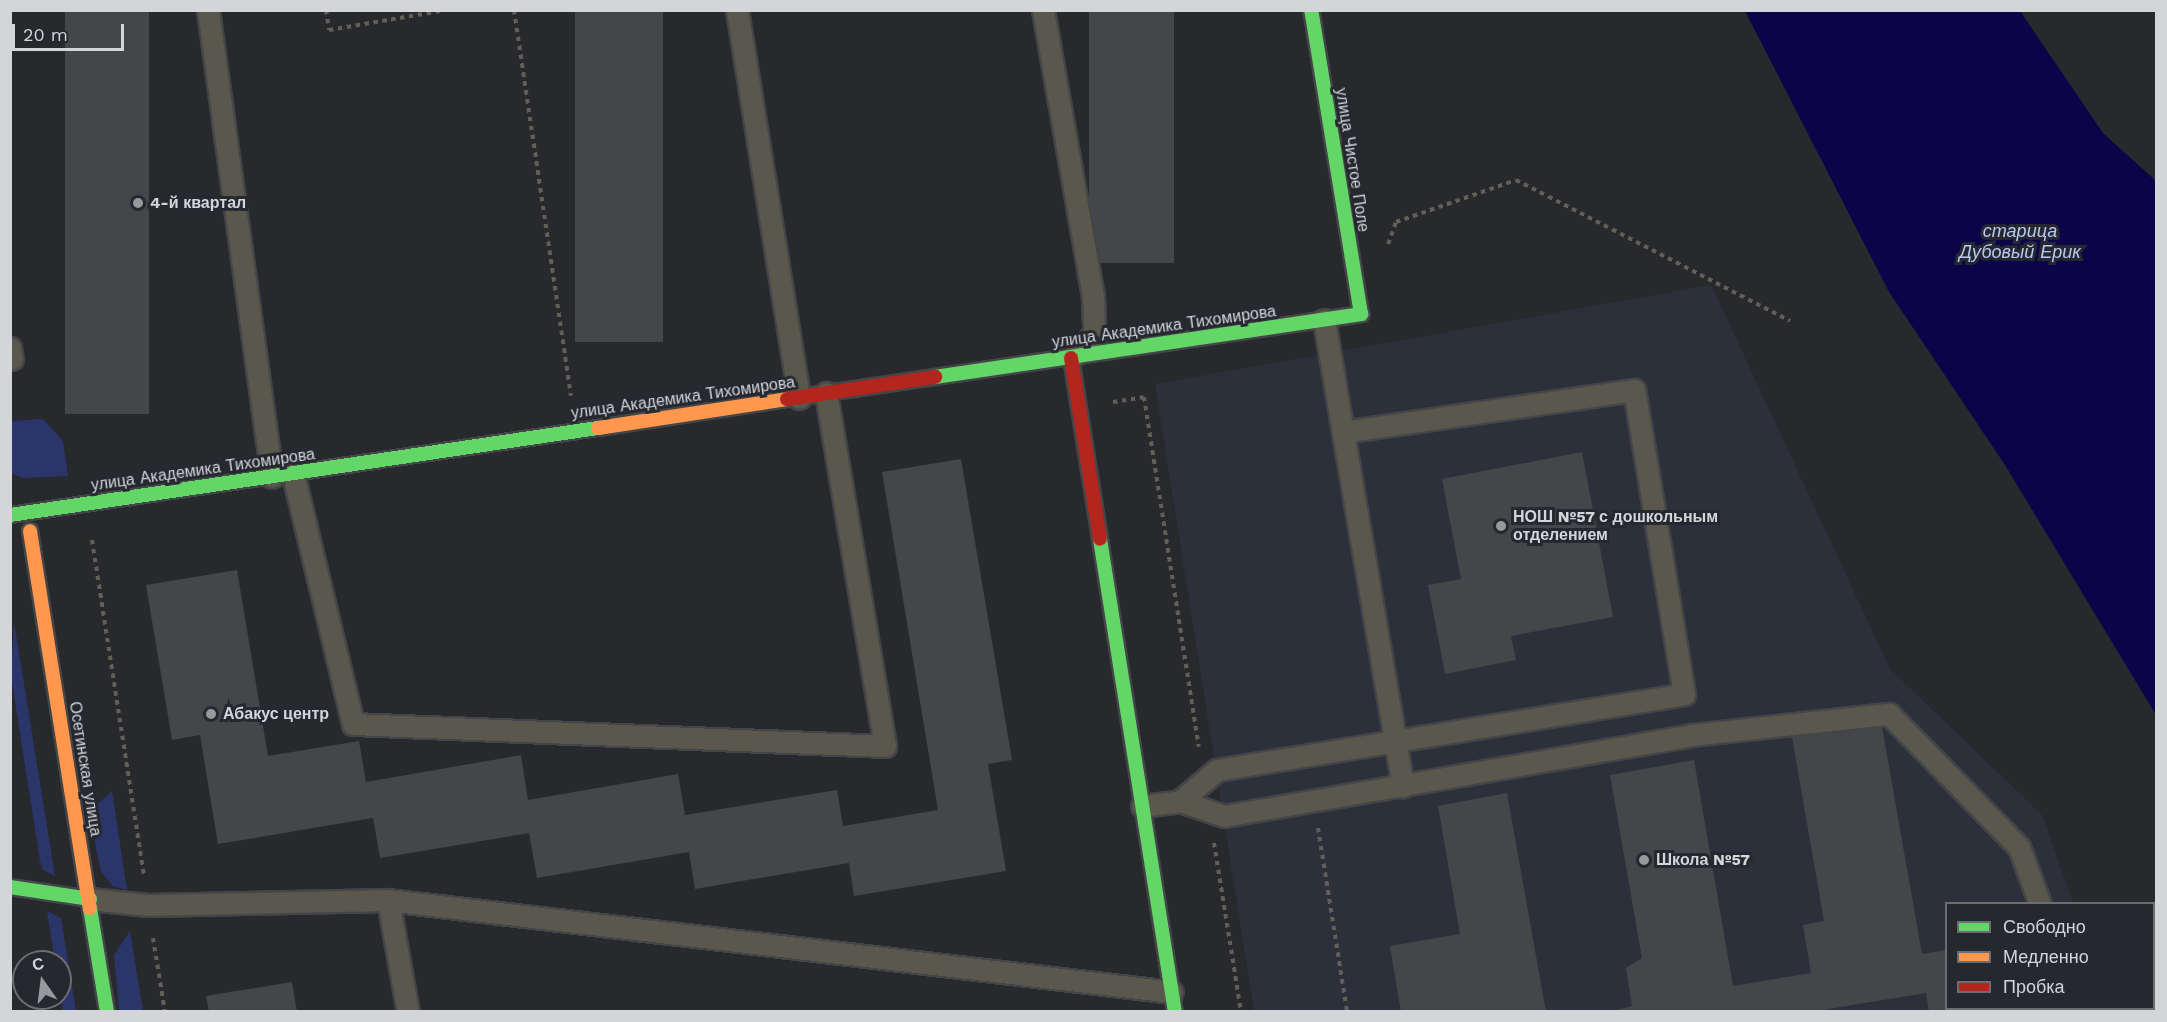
<!DOCTYPE html>
<meta charset="utf-8">
<style>
body{margin:0}
#map{position:relative;width:2167px;height:1022px;overflow:hidden;background:#28292d;font-family:"Work Sans",sans-serif}
div>[style]{position:absolute}
[style*='--x']{left:calc(var(--x)*1px);top:calc(var(--y)*1px);width:calc(var(--w)*1px);rotate:calc(var(--a)*1deg)}
.built>*{inset:0;background:#2c303b}
.green>*{inset:0;background:#2a356a}
.water>*{inset:0;background:#0c0449}
.building>*{inset:0;background:#454649;transform-origin:0 0}
.path>*{height:4px;margin-top:-2px;transform-origin:0;background:repeating-linear-gradient(90deg,#615f58 0 4.5px,transparent 0 9px)}
.roads{filter:drop-shadow(2px 0 #444548) drop-shadow(-2px 0 #444548) drop-shadow(0 2px #444548) drop-shadow(0 -2px #444548)}
.lane>*{height:21px;margin:-10.5px;padding:0 10.5px;transform-origin:10.5px;border-radius:10.5px;background:#5a574c}
.fast>*{height:14px;margin:-7px;padding:0 7px;transform-origin:7px;border-radius:7px;background:#63d668}
.slow>*{height:14px;margin:-7px;padding:0 7px;transform-origin:7px;border-radius:7px;background:#ff974d}
.jam>*{height:14px;margin:-7px;padding:0 7px;transform-origin:7px;border-radius:7px;background:#b3261e}
.dots>*{width:16px;height:16px;translate:-50% -50%;box-sizing:border-box;border:3px solid #26282f;border-radius:50%}
span{translate:-50% -50%;white-space:nowrap;text-align:center;line-height:1.15;-webkit-text-stroke:6px #26282f;paint-order:stroke}
.street-label{font-size:16px;color:#d3d5d9}
.poi-label{font-size:16px;color:#d3d5d9;font-weight:700}
.left{translate:0 -50%;text-align:left}
.water-label{font-size:18px;color:#bac7f3;font-style:italic}
.frame{position:absolute;inset:0;border:12px solid #d3d5d9;pointer-events:none}
.legend{position:absolute;left:1945px;top:902px;width:210px;height:108px;box-sizing:border-box;background:#26282f;border:2px solid #6b6d73;margin:0;padding:8px 10px;list-style:none;font-size:18px;color:#d3d5d9}
.legend li{display:flex;align-items:center;gap:12px;height:30px}
.legend b{width:30px;border:2px solid #6b6d73}
.north{position:absolute;left:12px;top:950px;width:60px;height:60px;box-sizing:border-box;background:#26282f;border:2px solid #6b6d73;border-radius:50%;rotate:346deg;font-size:16px;font-weight:700;line-height:24px;text-align:center;color:#d3d5d9}
.north::after{content:'';display:block;margin:auto;width:21px;height:27px;background:#97999d;clip-path:polygon(50% 0,100% 100%,50% 72%,0 100%)}
.scale{position:absolute;left:12px;top:24px;width:112px;height:27px;box-sizing:border-box;border:3px solid #d3d5d9;border-top:0;padding-left:8px;font-size:18px;line-height:21px;white-space:nowrap;color:#d3d5d9;-webkit-text-stroke:4px #26282f;paint-order:stroke}
</style>
<div id="map">
<div class="built">
<div style="clip-path:polygon(1711px 285px,1890px 669px,2042px 815px,2073px 903px,1946px 904px,1946px 1008px,2109px 1011px,1254px 1011px,1155px 384px)"></div>
</div>
<div class="green">
<div style="clip-path:polygon(43px 419px,63px 441px,68px 476px,23px 478px,11px 473px,11px 421px)"></div>
<div style="clip-path:polygon(14px 622px,55px 876px,43px 870px,40px 861px,11px 676px)"></div>
<div style="clip-path:polygon(112px 791px,127px 890px,113px 886px,101px 872px,89px 812px)"></div>
<div style="clip-path:polygon(47px 911px,61px 918px,76px 1011px,62px 1011px,60px 962px,55px 962px)"></div>
<div style="clip-path:polygon(130px 931px,143px 1011px,119px 1011px,114px 955px)"></div>
</div>
<div class="water">
<div style="clip-path:polygon(1745px 11px,2020px 11px,2103px 133px,2156px 181px,2156px 715px,2005px 465px,1889px 292px)"></div>
</div>
<div class="building">
<div style="left:65px;top:10px;width:84px;height:404px"></div>
<div style="left:575px;top:10px;width:88px;height:332px"></div>
<div style="left:1089px;top:10px;width:85px;height:253px"></div>
<div style="clip-path:polygon(1582px 452px,1613px 617px,1511px 636px,1516px 660px,1445px 674px,1428px 585px,1461px 579px,1442px 479px)"></div>
<div style="clip-path:polygon(961px 459px,1012px 760px,988px 764px,1006px 871px,854px 896px,849px 863px,695px 889px,689px 852px,537px 878px,529px 833px,380px 858px,373px 818px,218px 844px,200px 735px,172px 740px,146px 585px,237px 570px,268px 756px,359px 741px,366px 782px,521px 755px,528px 800px,678px 774px,685px 815px,837px 790px,843px 826px,938px 810px,882px 472px)"></div>
<div style="clip-path:polygon(1881px 721px,1922px 954px,1946px 950px,1946px 1008px,2038px 1012px,1929px 1012px,1926px 993px,1810px 1012px,1610px 1012px,1632px 1006px,1626px 968px,1642px 958px,1610px 775px,1694px 760px,1733px 986px,1811px 973px,1803px 925px,1824px 921px,1792px 737px)"></div>
<div style="clip-path:polygon(1507px 793px,1546px 1012px,1401px 1012px,1390px 946px,1460px 934px,1438px 806px)"></div>
<div style="clip-path:polygon(292px 982px,297px 1012px,209px 1012px,206px 996px)"></div>
</div>
<div class="path">
<div style="--x:326;--y:10;--w:20;--a:81"></div>
<div style="--x:329;--y:30;--w:119;--a:-9.7"></div>
<div style="--x:514;--y:10;--w:390;--a:81.6"></div>
<div style="--x:1388;--y:244;--w:23;--a:-70"></div>
<div style="--x:1396;--y:222;--w:127;--a:-19.3"></div>
<div style="--x:1516;--y:180;--w:308;--a:27.2"></div>
<div style="--x:1113;--y:402;--w:31;--a:-9"></div>
<div style="--x:1144;--y:397;--w:354;--a:81.1"></div>
<div style="--x:92;--y:540;--w:340;--a:81.2"></div>
<div style="--x:1318;--y:828;--w:186;--a:81"></div>
<div style="--x:1214;--y:843;--w:171;--a:80.9"></div>
<div style="--x:153;--y:938;--w:75;--a:80.8"></div>
</div>
<div class="roads">
<div class="lane">
<div style="--x:208;--y:10;--w:471;--a:82.2"></div>
<div style="--x:737;--y:10;--w:393;--a:80.9"></div>
<div style="--x:1043;--y:10;--w:290;--a:80.1"></div>
<div style="--x:1093;--y:296;--w:38;--a:88"></div>
<div style="--x:1094;--y:334;--w:32;--a:134"></div>
<div style="--x:1324;--y:320;--w:473;--a:80.4"></div>
<div style="--x:10;--y:348;--w:11;--a:80"></div>
<div style="--x:293;--y:474;--w:257;--a:76.5"></div>
<div style="--x:353;--y:724;--w:532;--a:2.37"></div>
<div style="--x:885;--y:746;--w:358;--a:-99.5"></div>
<div style="--x:1180;--y:801;--w:46;--a:18.8"></div>
<div style="--x:1224;--y:816;--w:474;--a:-9.8"></div>
<div style="--x:1691;--y:735;--w:199;--a:-6.1"></div>
<div style="--x:1889;--y:714;--w:186;--a:45.7"></div>
<div style="--x:2019;--y:847;--w:61;--a:69.8"></div>
<div style="--x:1142;--y:806;--w:38;--a:-7"></div>
<div style="--x:1180;--y:801;--w:48;--a:-40"></div>
<div style="--x:1217;--y:770;--w:473;--a:-9.2"></div>
<div style="--x:1684;--y:694;--w:308;--a:-99.3"></div>
<div style="--x:1634;--y:390;--w:294;--a:171.8"></div>
<div style="--x:90;--y:899;--w:58;--a:5.9"></div>
<div style="--x:148;--y:905;--w:240;--a:-1.2"></div>
<div style="--x:388;--y:900;--w:789;--a:6.69"></div>
<div style="--x:388;--y:900;--w:114;--a:79.9"></div>
<div style="--x:2079;--y:1008;--w:4;--a:76"></div>
</div>
<div class="fast">
<div style="--x:935;--y:377;--w:431;--a:-8.4"></div>
<div style="--x:1361;--y:314;--w:308;--a:-99.3"></div>
<div style="--x:10;--y:515;--w:594;--a:-8.42"></div>
<div style="--x:1100;--y:539;--w:479;--a:81"></div>
<div style="--x:10;--y:887;--w:81;--a:8.5"></div>
<div style="--x:90;--y:908;--w:105;--a:80.7"></div>
</div>
<div class="slow">
<div style="--x:598;--y:428;--w:191;--a:-8.7"></div>
<div style="--x:30;--y:531;--w:382;--a:81"></div>
</div>
<div class="jam">
<div style="--x:1071;--y:358;--w:183;--a:80.9"></div>
<div style="--x:787;--y:399;--w:150;--a:-8.5"></div>
</div>
</div>
<div class="dots">
<div style="left:138px;top:203px;background:#97999d"></div>
<div style="left:1501px;top:526px;background:#97999d"></div>
<div style="left:211px;top:714px;background:#97999d"></div>
<div style="left:1644px;top:860px;background:#97999d"></div>
</div>
<div class="street-label">
<span style="left:1352px;top:160px;rotate:81deg">улица Чистое Поле</span>
<span style="left:1164px;top:327px;rotate:-8deg">улица Академика Тихомирова</span>
<span style="left:683px;top:398px;rotate:-8deg">улица Академика Тихомирова</span>
<span style="left:203px;top:470px;rotate:-8deg">улица Академика Тихомирова</span>
<span style="left:85px;top:769px;rotate:81deg">Осетинская улица</span>
</div>
<div class="poi-label">
<span class="left" style="left:150px;top:203px">4-й квартал</span>
<span class="left" style="left:1513px;top:526px">НОШ №57 с дошкольным<br>отделением</span>
<span class="left" style="left:223px;top:714px">Абакус центр</span>
<span class="left" style="left:1656px;top:860px">Школа №57</span>
</div>
<div class="water-label">
<span style="left:2020px;top:242px">старица<br>Дубовый Ерик</span>
</div>
<div class="frame"></div>
<ul class="legend">
<li><b style="height:8px;background:#63d668"></b>Свободно</li>
<li><b style="height:8px;background:#ff974d"></b>Медленно</li>
<li><b style="height:8px;background:#b3261e"></b>Пробка</li>
</ul>
<div class="north">С</div>
<div class="scale">20 m</div>
</div>
